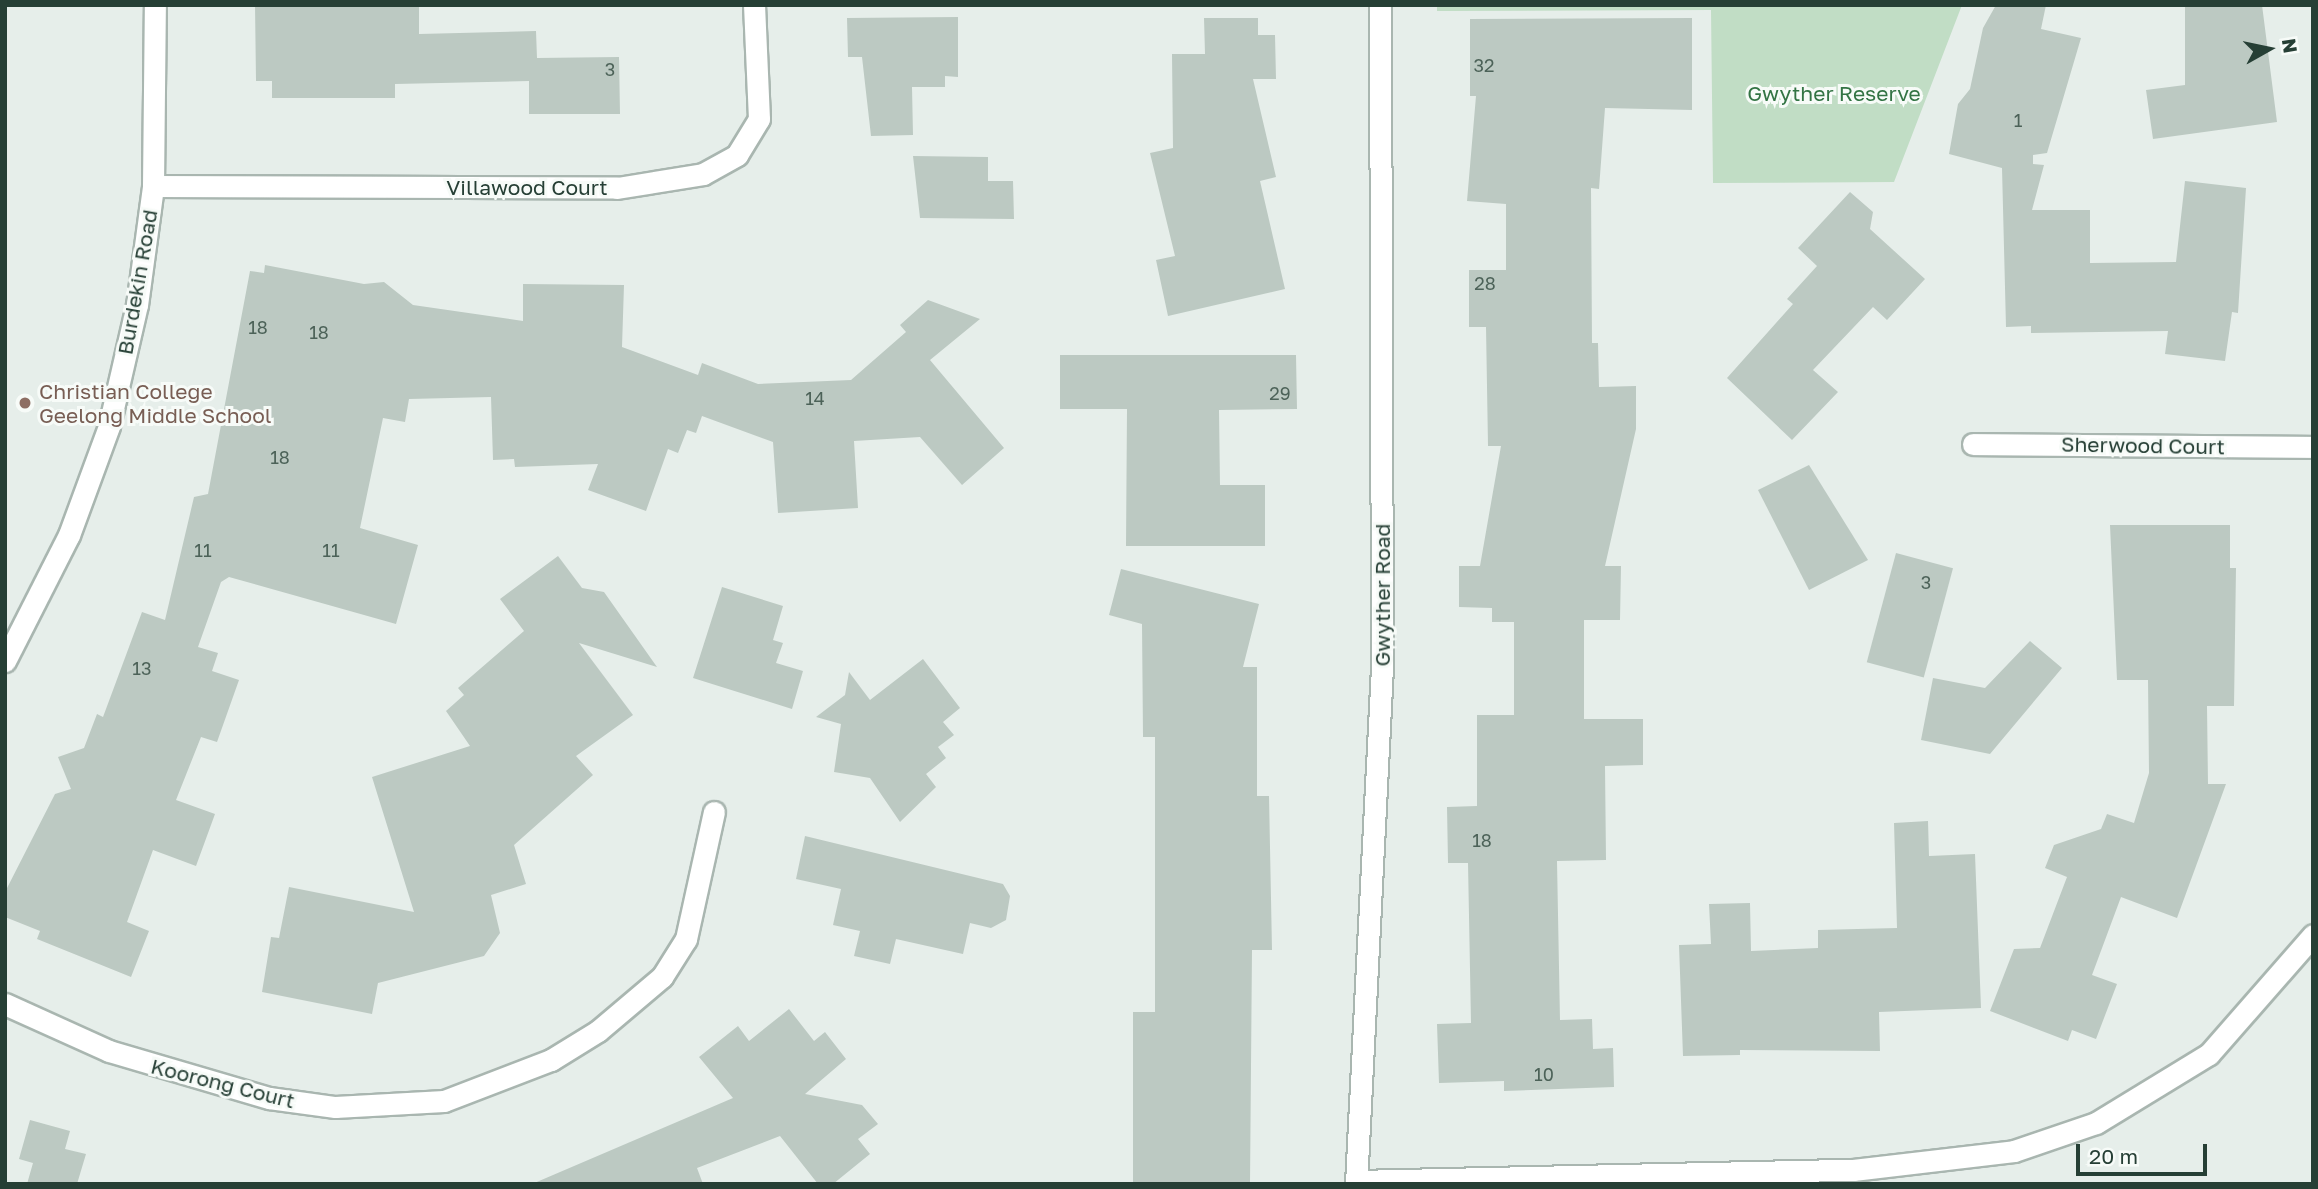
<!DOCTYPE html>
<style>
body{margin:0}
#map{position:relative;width:2318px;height:1189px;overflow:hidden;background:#e6eeea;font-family:"Golos Text",sans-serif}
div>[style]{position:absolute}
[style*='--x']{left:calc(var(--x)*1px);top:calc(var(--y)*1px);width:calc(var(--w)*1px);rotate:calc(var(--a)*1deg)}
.green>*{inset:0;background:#c1ddc5}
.building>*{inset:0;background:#bcc9c2;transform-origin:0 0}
.roads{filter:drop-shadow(2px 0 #a9b6b0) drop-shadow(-2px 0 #a9b6b0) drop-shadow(0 2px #a9b6b0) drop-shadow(0 -2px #a9b6b0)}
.minor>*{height:21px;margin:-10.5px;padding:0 10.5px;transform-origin:10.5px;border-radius:10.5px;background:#fff}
.tertiary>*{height:21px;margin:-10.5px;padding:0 10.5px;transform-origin:10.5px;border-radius:10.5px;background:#fff}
.dots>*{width:19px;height:19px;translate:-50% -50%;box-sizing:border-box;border:4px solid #f7fbf8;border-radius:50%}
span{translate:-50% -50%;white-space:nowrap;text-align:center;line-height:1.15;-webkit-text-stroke:6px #f7fbf8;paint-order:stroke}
.number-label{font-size:18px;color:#4c6258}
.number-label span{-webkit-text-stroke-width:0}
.park-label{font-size:21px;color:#337444}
.street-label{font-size:21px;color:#263f35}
.education-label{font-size:21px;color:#785e54}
.left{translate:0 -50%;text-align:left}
.frame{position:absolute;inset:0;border:7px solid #263f35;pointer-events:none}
.north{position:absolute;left:2234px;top:14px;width:70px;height:70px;-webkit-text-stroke:5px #f7fbf8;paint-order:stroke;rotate:81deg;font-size:19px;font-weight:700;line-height:28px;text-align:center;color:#263f35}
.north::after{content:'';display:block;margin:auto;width:24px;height:32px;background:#263f35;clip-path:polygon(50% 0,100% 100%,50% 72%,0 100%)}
.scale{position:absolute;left:2076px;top:1144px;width:131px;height:32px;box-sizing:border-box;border:4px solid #263f35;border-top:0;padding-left:9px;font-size:21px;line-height:24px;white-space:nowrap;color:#263f35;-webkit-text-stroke:5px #f7fbf8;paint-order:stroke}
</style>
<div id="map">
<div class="green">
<div style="clip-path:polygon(1437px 5px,1962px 5px,1894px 182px,1713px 183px,1711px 10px,1437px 11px)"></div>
</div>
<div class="building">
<div style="clip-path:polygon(255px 5px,419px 5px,419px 34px,536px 31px,537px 58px,619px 57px,620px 114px,529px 114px,529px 81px,395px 84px,395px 98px,272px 98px,272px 81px,256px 81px)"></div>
<div style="clip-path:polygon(1996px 5px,2046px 5px,2041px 29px,2081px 38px,2047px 153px,2033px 155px,2033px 164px,2044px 165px,2032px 210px,2090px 210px,2090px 263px,2176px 262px,2185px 181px,2246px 188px,2238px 313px,2232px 312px,2225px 361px,2165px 354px,2168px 331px,2031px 333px,2031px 326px,2006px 327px,2002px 168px,1949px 154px,1958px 104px,1970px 89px,1983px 28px)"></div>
<div style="clip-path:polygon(2185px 5px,2262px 5px,2277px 122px,2153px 139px,2146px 90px,2185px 85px)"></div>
<div style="clip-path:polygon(958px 17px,958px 77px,945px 76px,945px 87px,912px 87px,913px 135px,871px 136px,862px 57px,848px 57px,847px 18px)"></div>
<div style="clip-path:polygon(1204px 18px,1258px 18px,1258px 35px,1275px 35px,1276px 79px,1253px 79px,1276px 177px,1260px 181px,1285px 289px,1168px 316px,1156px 260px,1175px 256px,1150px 153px,1173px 148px,1172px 54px,1205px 54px)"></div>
<div style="clip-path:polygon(1692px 18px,1692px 110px,1605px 108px,1599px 189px,1591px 188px,1592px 343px,1598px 343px,1599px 387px,1636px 386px,1636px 429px,1605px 566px,1621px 566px,1620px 620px,1584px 620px,1584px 719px,1643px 719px,1643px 765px,1605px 766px,1606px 860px,1557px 861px,1560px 1020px,1592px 1019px,1593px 1049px,1613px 1048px,1614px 1087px,1504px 1091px,1504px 1081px,1439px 1083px,1437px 1024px,1471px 1023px,1468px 863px,1448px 863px,1447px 807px,1477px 806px,1477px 715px,1514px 715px,1514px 622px,1492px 622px,1492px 608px,1459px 607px,1459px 566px,1480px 566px,1501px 446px,1488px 446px,1486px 327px,1469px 327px,1469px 270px,1506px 270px,1506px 204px,1467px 201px,1476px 96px,1470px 96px,1470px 19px)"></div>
<div style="clip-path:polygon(913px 156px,988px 157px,988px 181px,1013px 181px,1014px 219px,920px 218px)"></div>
<div style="clip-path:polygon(1850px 192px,1873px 212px,1870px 229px,1925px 279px,1887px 320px,1873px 307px,1813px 370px,1838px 392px,1792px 440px,1727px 378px,1793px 304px,1787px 299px,1817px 266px,1798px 248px)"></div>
<div style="clip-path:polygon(265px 265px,364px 284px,384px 282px,413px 305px,523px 321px,523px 284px,624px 285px,622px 347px,698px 375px,702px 363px,758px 384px,851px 380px,906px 332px,900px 325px,928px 300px,980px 319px,930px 360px,1004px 448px,962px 485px,920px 437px,854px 441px,858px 508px,778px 513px,773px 442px,702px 416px,696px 433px,687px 430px,678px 453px,668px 449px,646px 511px,588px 490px,598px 464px,515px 467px,514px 459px,493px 460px,491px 397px,409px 399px,405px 422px,383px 418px,360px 528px,418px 545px,396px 624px,229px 577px,221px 582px,198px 647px,218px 653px,212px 671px,239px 680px,217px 742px,201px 737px,176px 800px,215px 814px,196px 866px,153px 850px,127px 922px,149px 931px,131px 977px,37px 939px,40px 931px,5px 917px,5px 892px,55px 794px,71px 789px,58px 757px,84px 748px,97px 714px,103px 717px,142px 612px,165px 620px,194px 497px,208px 494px,250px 271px,264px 273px)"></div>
<div style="clip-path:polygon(1060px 355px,1296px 355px,1297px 409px,1219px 410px,1220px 485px,1265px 485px,1265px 546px,1126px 546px,1127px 409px,1060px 409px)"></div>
<div style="clip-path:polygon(1809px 465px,1868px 560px,1809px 590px,1758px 490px)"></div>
<div style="clip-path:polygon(2110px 525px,2230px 525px,2230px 568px,2236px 568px,2234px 706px,2207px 706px,2208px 784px,2226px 784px,2177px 918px,2121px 897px,2092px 975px,2117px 984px,2096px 1039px,2072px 1030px,2068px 1041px,1990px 1011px,2014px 949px,2040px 948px,2067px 877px,2045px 868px,2054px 845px,2101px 829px,2107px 814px,2134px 823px,2149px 773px,2148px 680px,2117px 680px)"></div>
<div style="left:1896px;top:553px;width:59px;height:113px;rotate:15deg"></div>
<div style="clip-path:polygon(558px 556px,582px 588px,604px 592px,657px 667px,579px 643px,633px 715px,576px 756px,593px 775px,514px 845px,526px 884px,491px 895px,500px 933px,484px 956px,378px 983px,372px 1014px,262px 992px,271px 937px,279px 938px,289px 887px,414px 912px,372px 777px,470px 746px,446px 711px,464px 695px,458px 688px,524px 631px,500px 599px)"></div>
<div style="clip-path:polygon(1121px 569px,1259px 604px,1243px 667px,1257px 667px,1257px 796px,1269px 796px,1272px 950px,1252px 950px,1250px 1184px,1133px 1184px,1133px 1012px,1155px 1012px,1155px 737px,1143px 737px,1142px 624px,1109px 615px)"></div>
<div style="clip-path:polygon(722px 587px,783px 606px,773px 640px,783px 643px,776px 663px,803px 671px,792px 709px,693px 678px)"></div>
<div style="clip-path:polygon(2030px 641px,2062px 668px,1990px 754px,1921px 740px,1933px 678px,1985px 688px)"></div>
<div style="clip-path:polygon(923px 659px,960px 708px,943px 722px,954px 735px,938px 747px,946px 758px,926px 774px,936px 787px,900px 822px,870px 778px,834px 772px,841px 724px,816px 717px,845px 695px,849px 672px,870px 700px)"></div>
<div style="clip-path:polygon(1928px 821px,1929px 856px,1975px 854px,1981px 1008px,1879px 1012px,1880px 1051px,1740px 1050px,1740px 1055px,1683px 1056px,1679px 945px,1711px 944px,1709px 904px,1750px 903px,1751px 951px,1818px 948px,1818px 930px,1897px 928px,1894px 823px)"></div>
<div style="clip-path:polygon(805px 836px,1003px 884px,1010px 896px,1006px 920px,991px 928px,970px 923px,963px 954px,896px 939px,890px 964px,854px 956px,860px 931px,833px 925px,841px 889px,796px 879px)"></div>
<div style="clip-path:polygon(789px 1009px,814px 1041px,825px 1032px,846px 1059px,805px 1094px,862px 1105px,878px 1124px,858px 1139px,870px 1154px,833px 1184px,818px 1184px,780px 1136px,697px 1168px,703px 1184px,532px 1184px,733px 1098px,699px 1057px,738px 1026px,749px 1041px)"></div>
<div style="clip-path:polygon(30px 1120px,70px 1131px,65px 1149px,86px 1154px,77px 1184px,27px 1184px,33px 1163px,19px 1159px)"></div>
</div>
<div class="roads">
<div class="minor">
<div style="--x:153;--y:186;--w:464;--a:0.2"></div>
<div style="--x:617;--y:188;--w:87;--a:-9.2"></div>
<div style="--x:703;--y:174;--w:39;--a:-29"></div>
<div style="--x:737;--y:155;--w:42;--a:-58.6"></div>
<div style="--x:759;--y:119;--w:114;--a:-92.5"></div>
<div style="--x:1973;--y:444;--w:339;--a:0.5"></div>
<div style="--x:5;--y:1004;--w:114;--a:24.3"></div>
<div style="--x:109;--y:1051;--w:167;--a:16.4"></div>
<div style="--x:269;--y:1098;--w:67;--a:7.8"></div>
<div style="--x:335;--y:1107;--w:109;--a:-3.2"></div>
<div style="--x:444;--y:1101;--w:115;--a:-21"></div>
<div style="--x:551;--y:1060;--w:55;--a:-31.7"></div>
<div style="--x:598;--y:1031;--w:84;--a:-40.2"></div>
<div style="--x:662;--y:977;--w:45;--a:-57.7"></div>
<div style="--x:686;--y:939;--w:130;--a:-77.6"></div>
<div style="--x:1356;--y:1181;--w:497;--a:-1.3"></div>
<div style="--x:1853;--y:1170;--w:162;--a:-6.7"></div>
<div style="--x:2014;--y:1151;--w:87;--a:-18.9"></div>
<div style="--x:2096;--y:1123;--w:132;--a:-31.4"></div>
<div style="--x:2209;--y:1054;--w:158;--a:-48.8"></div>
<div style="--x:1356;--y:1184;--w:517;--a:-87.12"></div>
<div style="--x:1382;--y:668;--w:663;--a:-90.17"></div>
</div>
<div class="tertiary">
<div style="--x:5;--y:661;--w:141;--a:-63.1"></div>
<div style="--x:69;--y:535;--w:116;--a:-69.8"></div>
<div style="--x:109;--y:426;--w:124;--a:-77"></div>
<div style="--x:137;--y:305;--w:120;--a:-82.3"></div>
<div style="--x:153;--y:186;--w:181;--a:-89.4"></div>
</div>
</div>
<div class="dots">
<div style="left:25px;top:403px;background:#8d6e63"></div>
</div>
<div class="number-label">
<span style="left:1484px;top:65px">32</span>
<span style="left:610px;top:69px">3</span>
<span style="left:2018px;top:120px">1</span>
<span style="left:1485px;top:283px">28</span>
<span style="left:258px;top:327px">18</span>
<span style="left:319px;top:332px">18</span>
<span style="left:1280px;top:393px">29</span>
<span style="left:815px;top:398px">14</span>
<span style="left:280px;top:457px">18</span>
<span style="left:203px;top:550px">11</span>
<span style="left:331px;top:550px">11</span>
<span style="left:1926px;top:582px">3</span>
<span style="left:142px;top:668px">13</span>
<span style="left:1482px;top:840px">18</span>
<span style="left:1544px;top:1074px">10</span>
</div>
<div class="park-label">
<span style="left:1834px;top:93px">Gwyther Reserve</span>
</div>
<div class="street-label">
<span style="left:527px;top:187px">Villawood Court</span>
<span style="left:137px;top:282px;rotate:-80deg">Burdekin Road</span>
<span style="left:2143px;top:445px;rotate:1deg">Sherwood Court</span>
<span style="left:1382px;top:595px;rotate:-90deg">Gwyther Road</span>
<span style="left:223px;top:1083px;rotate:14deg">Koorong Court</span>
</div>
<div class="education-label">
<span class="left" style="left:39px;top:403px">Christian College<br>Geelong Middle School</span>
</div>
<div class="frame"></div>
<div class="north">N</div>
<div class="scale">20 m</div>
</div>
